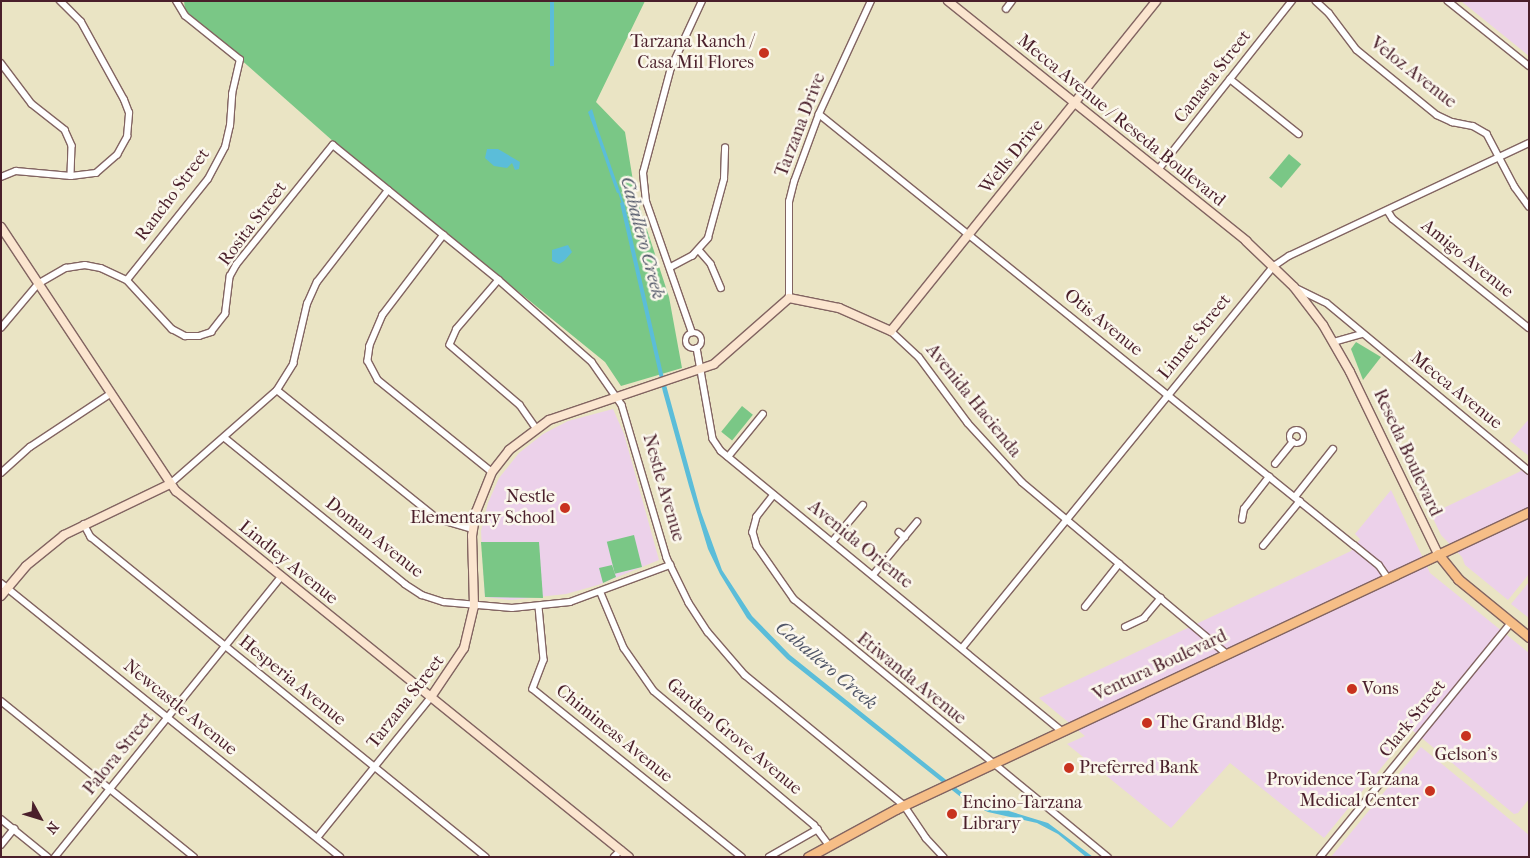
<!DOCTYPE html>
<style>
body{margin:0}
#map{position:relative;width:1530px;height:858px;overflow:hidden;background:#eae4c4;font-family:"IM FELL French Canon",serif}
div>[style]{position:absolute}
[style*='--x']{left:calc(var(--x)*1px);top:calc(var(--y)*1px);width:calc(var(--w)*1px);rotate:calc(var(--a)*1deg)}
.built>*{inset:0;background:#ecd1ea}
.green>*{inset:0;background:#7ac786;transform-origin:0 0}
.water>*{inset:0;background:#5bbdd9;transform-origin:0 0}
.stream>*{height:2px;margin:-1px;padding:0 1px;transform-origin:1px;border-radius:1px;background:#5bbdd9}
.roads{filter:drop-shadow(1px 0 #826461) drop-shadow(-1px 0 #826461) drop-shadow(0 1px #826461) drop-shadow(0 -1px #826461)}
.street>*{height:5.5px;margin:-2.75px;padding:0 2.75px;transform-origin:2.75px;border-radius:2.75px;background:#fff}
.street>.ring{margin:-2.75px;padding:0;box-sizing:content-box;background:none;border:5.5px solid #fff;border-radius:50%}
.secondary>*{height:8px;margin:-4px;padding:0 4px;transform-origin:4px;border-radius:4px;background:#fbe5cf}
.primary>*{height:9px;margin:-4.5px;padding:0 4.5px;transform-origin:4.5px;border-radius:4.5px;background:#f6be87}
.dots>*{width:14px;height:14px;translate:-50% -50%;box-sizing:border-box;border:2px solid #fbf7ec;border-radius:50%}
span{translate:-50% -50%;white-space:nowrap;text-align:center;line-height:1.15;-webkit-text-stroke:5px #fbf7ec;paint-order:stroke}
.poi-label{font-size:18px;color:#4a1f2b}
.right{translate:-100% -50%;text-align:right}
.left{translate:0 -50%;text-align:left}
.street-label{font-size:18px;color:#4a1f2b}
.water-label{font-size:19px;color:#505668;font-style:italic}
.frame{position:absolute;inset:0;border:2px solid #4a1f2b;pointer-events:none}
.north{position:absolute;left:15px;top:793px;width:50px;height:50px;-webkit-text-stroke:4px #fbf7ec;paint-order:stroke;rotate:129deg;font-size:14px;font-weight:700;line-height:20px;text-align:center;color:#4a1f2b}
.north::after{content:'';display:block;margin:auto;width:18px;height:22px;background:#4a1f2b;clip-path:polygon(50% 0,100% 100%,50% 72%,0 100%)}
</style>
<div id="map">
<div class="built">
<div style="clip-path:polygon(1461px 1px,1529px 1px,1529px 56px)"></div>
<div style="clip-path:polygon(613px 409px,624px 434px,659px 560px,598px 585px,566px 594px,511px 600px,485px 597px,481px 531px,488px 503px,499px 478px,519px 453px,543px 434px,568px 421px)"></div>
<div style="clip-path:polygon(1529px 419px,1529px 456px,1510px 441px)"></div>
<div style="clip-path:polygon(1529px 463px,1529px 574px,1508px 600px,1465px 565px,1462px 557px,1441px 535px,1431px 514px,1519px 472px)"></div>
<div style="clip-path:polygon(1391px 490px,1430px 573px,1529px 653px,1529px 799px,1518px 813px,1514px 814px,1412px 730px,1324px 838px,1230px 763px,1171px 828px,1067px 744px,1085px 736px,1039px 698px,1351px 551px,1360px 539px,1355px 534px)"></div>
<div style="clip-path:polygon(1529px 582px,1529px 618px,1511px 604px)"></div>
<div style="clip-path:polygon(1421px 747px,1529px 835px,1529px 857px,1331px 857px)"></div>
</div>
<div class="green">
<div style="clip-path:polygon(184px 1px,645px 1px,596px 102px,625px 132px,635px 193px,669px 297px,682px 368px,621px 386px,605px 362px,334px 142px,185px 10px)"></div>
<div style="left:1289px;top:154px;width:16px;height:31px;rotate:40deg"></div>
<div style="clip-path:polygon(1356px 342px,1381px 357px,1363px 380px,1351px 349px)"></div>
<div style="left:742px;top:406px;width:14px;height:33px;rotate:39deg"></div>
<div style="left:634px;top:535px;width:33px;height:28px;rotate:76deg"></div>
<div style="clip-path:polygon(481px 542px,539px 542px,543px 598px,485px 597px)"></div>
<div style="clip-path:polygon(612px 565px,616px 577px,603px 583px,599px 568px)"></div>
</div>
<div class="water">
<div style="left:550px;top:1px;width:4px;height:65px"></div>
<div style="clip-path:polygon(592px 109px,598px 129px,620px 192px,617px 193px,614px 185px,599px 142px,588px 112px)"></div>
<div style="clip-path:polygon(487px 149px,498px 149px,520px 162px,519px 169px,515px 170px,512px 163px,507px 168px,494px 166px,485px 158px)"></div>
<div style="clip-path:polygon(624px 202px,663px 374px,701px 512px,722px 570px,752px 616px,790px 655px,970px 799px,1048px 823px,1093px 857px,1086px 857px,1058px 834px,1037px 823px,988px 812px,967px 802px,787px 659px,747px 618px,720px 574px,708px 549px,689px 486px,663px 392px,620px 203px)"></div>
<div style="clip-path:polygon(568px 245px,572px 252px,564px 261px,559px 264px,552px 261px,552px 250px)"></div>
</div>
<div class="stream">
<div style="--x:619;--y:192;--w:13;--a:72"></div>
</div>
<div class="roads">
<div class="street">
<div style="--x:1316;--y:1;--w:18;--a:43"></div>
<div style="--x:1329;--y:13;--w:46;--a:52.9"></div>
<div style="--x:1357;--y:50;--w:103;--a:39.1"></div>
<div style="--x:1437;--y:115;--w:17;--a:25"></div>
<div style="--x:1452;--y:122;--w:21;--a:11"></div>
<div style="--x:1473;--y:126;--w:16;--a:30"></div>
<div style="--x:1487;--y:134;--w:60;--a:62.2"></div>
<div style="--x:1515;--y:187;--w:24;--a:54"></div>
<div style="--x:1448;--y:1;--w:104;--a:38.7"></div>
<div style="--x:1006;--y:9;--w:10;--a:-53"></div>
<div style="--x:1;--y:63;--w:51;--a:52.9"></div>
<div style="--x:32;--y:104;--w:42;--a:38.2"></div>
<div style="--x:65;--y:130;--w:17;--a:66"></div>
<div style="--x:72;--y:146;--w:30;--a:92"></div>
<div style="--x:1230;--y:79;--w:88;--a:38.6"></div>
<div style="--x:819;--y:114;--w:687;--a:38.86"></div>
<div style="--x:1354;--y:545;--w:32;--a:39"></div>
<div style="--x:1379;--y:565;--w:16;--a:55"></div>
<div style="--x:1158;--y:170;--w:216;--a:-51.6"></div>
<div style="--x:1;--y:177;--w:16;--a:-22"></div>
<div style="--x:16;--y:171;--w:55;--a:5.2"></div>
<div style="--x:71;--y:176;--w:25;--a:-7"></div>
<div style="--x:96;--y:173;--w:28;--a:-41"></div>
<div style="--x:117;--y:155;--w:21;--a:-61"></div>
<div style="--x:127;--y:137;--w:24;--a:-85"></div>
<div style="--x:129;--y:113;--w:14;--a:-111"></div>
<div style="--x:124;--y:100;--w:89;--a:-118.9"></div>
<div style="--x:81;--y:22;--w:30;--a:-135"></div>
<div style="--x:1388;--y:211;--w:9;--a:58"></div>
<div style="--x:1393;--y:219;--w:174;--a:38.7"></div>
<div style="--x:444;--y:235;--w:101;--a:127.3"></div>
<div style="--x:383;--y:315;--w:34;--a:113"></div>
<div style="--x:370;--y:346;--w:15;--a:98"></div>
<div style="--x:368;--y:361;--w:21;--a:62"></div>
<div style="--x:378;--y:380;--w:146;--a:38.9"></div>
<div style="--x:699;--y:250;--w:18;--a:49"></div>
<div style="--x:711;--y:264;--w:26;--a:67"></div>
<div style="--x:671;--y:267;--w:24;--a:-28"></div>
<div style="--x:692;--y:256;--w:24;--a:-48"></div>
<div style="--x:708;--y:238;--w:61;--a:-74.8"></div>
<div style="--x:724;--y:179;--w:31;--a:-88"></div>
<div style="--x:127;--y:280;--w:129;--a:-51.3"></div>
<div style="--x:208;--y:179;--w:36;--a:-62"></div>
<div style="--x:225;--y:147;--w:22;--a:-77"></div>
<div style="--x:230;--y:126;--w:32;--a:-86"></div>
<div style="--x:232;--y:94;--w:35;--a:-77"></div>
<div style="--x:240;--y:60;--w:70;--a:-141.3"></div>
<div style="--x:185;--y:16;--w:17;--a:-121"></div>
<div style="--x:499;--y:280;--w:65;--a:130.6"></div>
<div style="--x:457;--y:329;--w:17;--a:114"></div>
<div style="--x:450;--y:345;--w:92;--a:40.6"></div>
<div style="--x:520;--y:405;--w:28;--a:55"></div>
<div style="--x:1296;--y:288;--w:34;--a:26"></div>
<div style="--x:1327;--y:303;--w:263;--a:39.7"></div>
<div style="--x:789;--y:298;--w:96;--a:-90"></div>
<div style="--x:789;--y:202;--w:21;--a:-76"></div>
<div style="--x:794;--y:182;--w:72;--a:-69.8"></div>
<div style="--x:819;--y:114;--w:124;--a:-65.3"></div>
<div style="--x:1;--y:328;--w:57;--a:-49.9"></div>
<div style="--x:38;--y:284;--w:32;--a:-30"></div>
<div style="--x:66;--y:268;--w:19;--a:-9"></div>
<div style="--x:85;--y:265;--w:16;--a:11"></div>
<div style="--x:101;--y:268;--w:29;--a:25"></div>
<div style="--x:127;--y:280;--w:67;--a:47.4"></div>
<div style="--x:172;--y:329;--w:15;--a:28"></div>
<div style="--x:185;--y:336;--w:14;--a:0"></div>
<div style="--x:199;--y:336;--w:13;--a:-18"></div>
<div style="--x:211;--y:332;--w:23;--a:-52"></div>
<div style="--x:225;--y:314;--w:38;--a:-83"></div>
<div style="--x:230;--y:276;--w:13;--a:-61"></div>
<div style="--x:236;--y:265;--w:154;--a:-51.1"></div>
<div style="--x:333;--y:145;--w:214;--a:39.1"></div>
<div style="--x:499;--y:280;--w:124;--a:41.4"></div>
<div style="--x:592;--y:362;--w:52;--a:55.1"></div>
<div style="--x:622;--y:405;--w:159;--a:73.6"></div>
<div style="--x:667;--y:558;--w:50;--a:63.9"></div>
<div style="--x:689;--y:603;--w:35;--a:57"></div>
<div style="--x:708;--y:632;--w:57;--a:49.3"></div>
<div style="--x:745;--y:675;--w:205;--a:39.3"></div>
<div style="--x:904;--y:805;--w:40;--a:56"></div>
<div style="--x:926;--y:838;--w:26;--a:47"></div>
<div style="--x:891;--y:331;--w:38;--a:43"></div>
<div style="--x:919;--y:357;--w:82;--a:53.4"></div>
<div style="--x:968;--y:423;--w:80;--a:47.5"></div>
<div style="--x:1022;--y:482;--w:266;--a:40"></div>
<div class="ring" style="left:686px;top:333px;width:10.5px;height:10.5px"></div>
<div style="--x:692;--y:333;--w:139;--a:-109.3"></div>
<div style="--x:646;--y:202;--w:29;--a:-96"></div>
<div style="--x:643;--y:173;--w:109;--a:-75.1"></div>
<div style="--x:671;--y:68;--w:74;--a:-65.2"></div>
<div style="--x:1334;--y:342;--w:29;--a:-16"></div>
<div style="--x:697;--y:348;--w:92;--a:80"></div>
<div style="--x:713;--y:439;--w:14;--a:56"></div>
<div style="--x:721;--y:451;--w:441;--a:39.4"></div>
<div style="--x:277;--y:390;--w:206;--a:38.7"></div>
<div style="--x:438;--y:519;--w:36;--a:16"></div>
<div class="ring" style="left:1290px;top:430px;width:8.5px;height:8.5px"></div>
<div style="--x:225;--y:438;--w:232;--a:39"></div>
<div style="--x:405;--y:584;--w:20;--a:33"></div>
<div style="--x:422;--y:595;--w:23;--a:18"></div>
<div style="--x:444;--y:602;--w:68;--a:5"></div>
<div style="--x:512;--y:608;--w:58;--a:-5.9"></div>
<div style="--x:570;--y:602;--w:107;--a:-20.3"></div>
<div style="--x:728;--y:457;--w:55;--a:-50.9"></div>
<div style="--x:1275;--y:464;--w:28;--a:-51"></div>
<div style="--x:1;--y:473;--w:39;--a:-42"></div>
<div style="--x:30;--y:447;--w:96;--a:-33.5"></div>
<div style="--x:170;--y:484;--w:142;--a:-41.3"></div>
<div style="--x:277;--y:390;--w:31;--a:-58"></div>
<div style="--x:293;--y:364;--w:62;--a:-76.9"></div>
<div style="--x:307;--y:304;--w:24;--a:-66"></div>
<div style="--x:317;--y:282;--w:116;--a:-52.3"></div>
<div style="--x:774;--y:495;--w:28;--a:128"></div>
<div style="--x:757;--y:517;--w:16;--a:105"></div>
<div style="--x:753;--y:532;--w:15;--a:74"></div>
<div style="--x:757;--y:546;--w:65;--a:55.1"></div>
<div style="--x:794;--y:599;--w:406;--a:39.4"></div>
<div style="--x:1295;--y:497;--w:61;--a:-51.6"></div>
<div style="--x:1242;--y:520;--w:11;--a:-80"></div>
<div style="--x:1244;--y:509;--w:41;--a:-52"></div>
<div style="--x:84;--y:524;--w:15;--a:62"></div>
<div style="--x:91;--y:537;--w:508;--a:39.01"></div>
<div style="--x:899;--y:532;--w:8;--a:40"></div>
<div style="--x:832;--y:542;--w:48;--a:-50"></div>
<div style="--x:1263;--y:546;--w:58;--a:-50.6"></div>
<div style="--x:873;--y:575;--w:69;--a:-50.3"></div>
<div style="--x:1;--y:583;--w:436;--a:38.9"></div>
<div style="--x:601;--y:593;--w:60;--a:67.3"></div>
<div style="--x:624;--y:648;--w:52;--a:55.1"></div>
<div style="--x:654;--y:691;--w:209;--a:39.9"></div>
<div style="--x:814;--y:825;--w:25;--a:53"></div>
<div style="--x:539;--y:607;--w:53;--a:84.6"></div>
<div style="--x:544;--y:660;--w:31;--a:111"></div>
<div style="--x:533;--y:689;--w:268;--a:38.8"></div>
<div style="--x:1085;--y:607;--w:55;--a:-51.7"></div>
<div style="--x:1125;--y:627;--w:21;--a:-25"></div>
<div style="--x:1144;--y:618;--w:26;--a:-50"></div>
<div style="--x:963;--y:647;--w:492;--a:-50.8"></div>
<div style="--x:1274;--y:266;--w:18;--a:-34"></div>
<div style="--x:1289;--y:256;--w:265;--a:-25.2"></div>
<div style="--x:1;--y:701;--w:248;--a:38.9"></div>
<div style="--x:1;--y:819;--w:60;--a:39"></div>
<div style="--x:317;--y:838;--w:181;--a:-51"></div>
<div style="--x:1;--y:845;--w:21;--a:-51"></div>
<div style="--x:55;--y:857;--w:361;--a:-51.1"></div>
<div style="--x:614;--y:857;--w:10;--a:-45"></div>
<div style="--x:769;--y:857;--w:56;--a:-29.7"></div>
<div style="--x:1320;--y:857;--w:302;--a:-50.8"></div>
</div>
<div class="secondary">
<div style="--x:948;--y:1;--w:383;--a:38.8"></div>
<div style="--x:1246;--y:241;--w:66;--a:43.8"></div>
<div style="--x:1294;--y:287;--w:48;--a:52.7"></div>
<div style="--x:1323;--y:325;--w:54;--a:60.1"></div>
<div style="--x:1350;--y:372;--w:202;--a:64.2"></div>
<div style="--x:1;--y:227;--w:317;--a:56.5"></div>
<div style="--x:176;--y:491;--w:582;--a:38.94"></div>
<div style="--x:1;--y:596;--w:39;--a:-50"></div>
<div style="--x:26;--y:566;--w:49;--a:-39.2"></div>
<div style="--x:64;--y:535;--w:118;--a:-25.7"></div>
<div style="--x:431;--y:697;--w:59;--a:-56"></div>
<div style="--x:464;--y:648;--w:43;--a:-76.6"></div>
<div style="--x:474;--y:606;--w:70;--a:-91.6"></div>
<div style="--x:472;--y:536;--w:24;--a:-81"></div>
<div style="--x:476;--y:512;--w:43;--a:-68.2"></div>
<div style="--x:492;--y:472;--w:28;--a:-52"></div>
<div style="--x:509;--y:450;--w:50;--a:-36.9"></div>
<div style="--x:549;--y:420;--w:174;--a:-18.7"></div>
<div style="--x:714;--y:364;--w:100;--a:-41.3"></div>
<div style="--x:789;--y:298;--w:51;--a:11.3"></div>
<div style="--x:839;--y:308;--w:57;--a:23.9"></div>
<div style="--x:891;--y:331;--w:423;--a:-51.2"></div>
</div>
<div class="primary">
<div style="--x:1438;--y:554;--w:32;--a:51"></div>
<div style="--x:1458;--y:579;--w:92;--a:39.2"></div>
<div style="--x:808;--y:857;--w:100;--a:-28.6"></div>
<div style="--x:896;--y:809;--w:699;--a:-25.14"></div>
</div>
</div>
<div class="dots">
<div style="left:764px;top:53px;background:#c8321e"></div>
<div style="left:565px;top:508px;background:#c8321e"></div>
<div style="left:1352px;top:689px;background:#c8321e"></div>
<div style="left:1147px;top:723px;background:#c8321e"></div>
<div style="left:1466px;top:736px;background:#c8321e"></div>
<div style="left:1069px;top:768px;background:#c8321e"></div>
<div style="left:1430px;top:791px;background:#c8321e"></div>
<div style="left:952px;top:814px;background:#c8321e"></div>
</div>
<div class="poi-label">
<span class="right" style="left:754px;top:53px">Tarzana Ranch /<br>Casa Mil Flores</span>
<span class="right" style="left:555px;top:508px">Nestle<br>Elementary School</span>
<span class="left" style="left:1362px;top:689px">Vons</span>
<span class="left" style="left:1157px;top:723px">The Grand Bldg.</span>
<span style="left:1466px;top:755px">Gelson's</span>
<span class="left" style="left:1079px;top:768px">Preferred Bank</span>
<span class="right" style="left:1419px;top:791px">Providence Tarzana<br>Medical Center</span>
<span class="left" style="left:962px;top:814px">Encino-Tarzana<br>Library</span>
</div>
<div class="street-label">
<span style="left:1413px;top:73px;rotate:38deg">Veloz Avenue</span>
<span style="left:1213px;top:77px;rotate:-52deg">Canasta Street</span>
<span style="left:1121px;top:121px;rotate:39deg">Mecca Avenue / Reseda Boulevard</span>
<span style="left:801px;top:125px;rotate:-69deg">Tarzana Drive</span>
<span style="left:1012px;top:157px;rotate:-51deg">Wells Drive</span>
<span style="left:173px;top:195px;rotate:-53deg">Rancho Street</span>
<span style="left:253px;top:224px;rotate:-53deg">Rosita Street</span>
<span style="left:1467px;top:259px;rotate:39deg">Amigo Avenue</span>
<span style="left:1103px;top:323px;rotate:39deg">Otis Avenue</span>
<span style="left:1195px;top:337px;rotate:-51deg">Linnet Street</span>
<span style="left:1456px;top:391px;rotate:39deg">Mecca Avenue</span>
<span style="left:973px;top:401px;rotate:51deg">Avenida Hacienda</span>
<span style="left:1407px;top:453px;rotate:65deg">Reseda Boulevard</span>
<span style="left:663px;top:488px;rotate:74deg">Nestle Avenue</span>
<span style="left:374px;top:538px;rotate:38deg">Doman Avenue</span>
<span style="left:860px;top:545px;rotate:39deg">Avenida Oriente</span>
<span style="left:288px;top:563px;rotate:39deg">Lindley Avenue</span>
<span style="left:1160px;top:666px;rotate:-25deg">Ventura Boulevard</span>
<span style="left:911px;top:679px;rotate:39deg">Etiwanda Avenue</span>
<span style="left:292px;top:681px;rotate:39deg">Hesperia Avenue</span>
<span style="left:406px;top:702px;rotate:-52deg">Tarzana Street</span>
<span style="left:180px;top:708px;rotate:39deg">Newcastle Avenue</span>
<span style="left:1413px;top:719px;rotate:-51deg">Clark Street</span>
<span style="left:614px;top:734px;rotate:39deg">Chimineas Avenue</span>
<span style="left:734px;top:737px;rotate:40deg">Garden Grove Avenue</span>
<span style="left:119px;top:754px;rotate:-51deg">Palora Street</span>
</div>
<div class="water-label">
<span style="left:642px;top:238px;rotate:75deg">Caballero Creek</span>
<span style="left:826px;top:666px;rotate:40deg">Caballero Creek</span>
</div>
<div class="frame"></div>
<div class="north">N</div>
</div>
